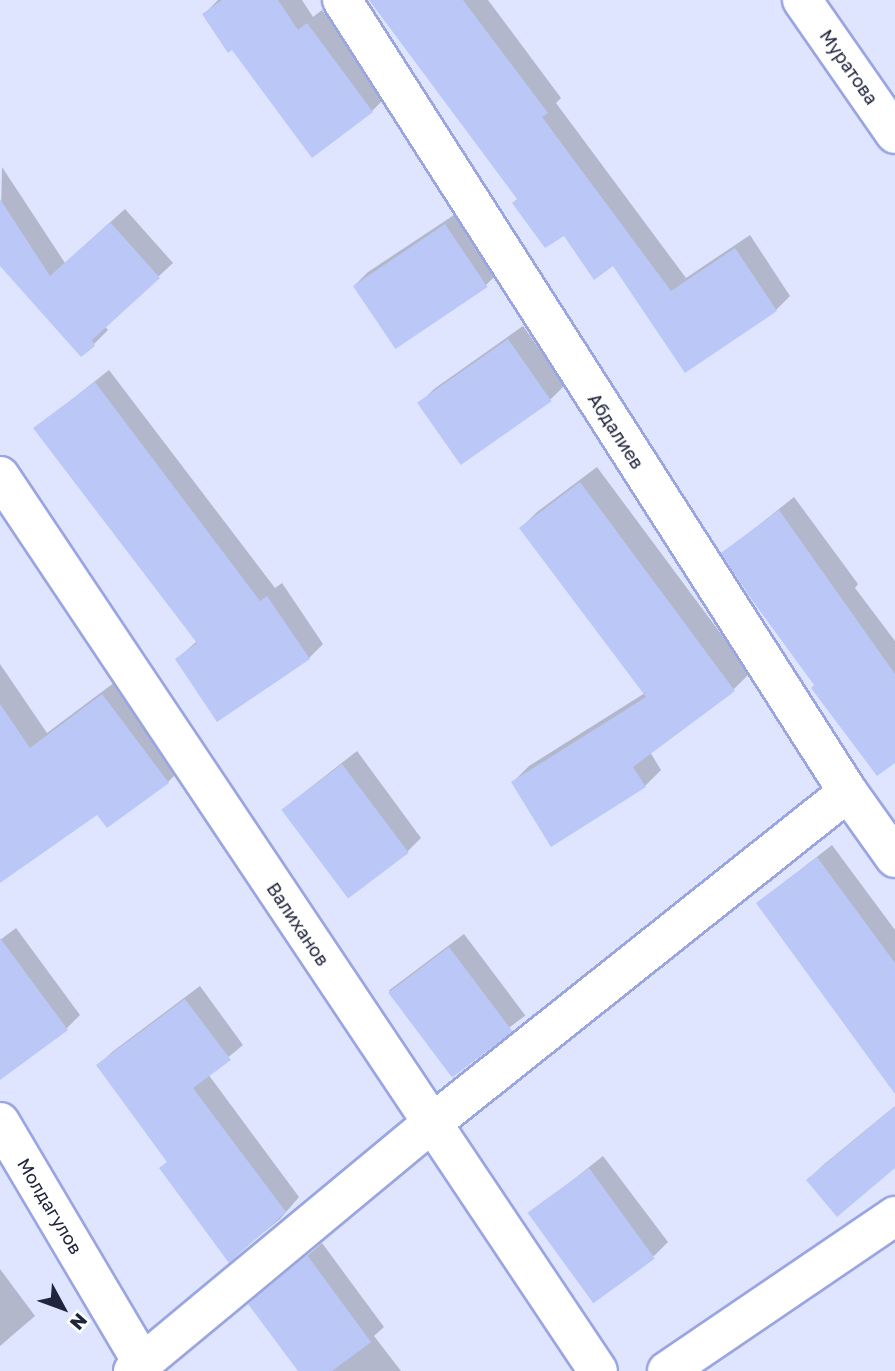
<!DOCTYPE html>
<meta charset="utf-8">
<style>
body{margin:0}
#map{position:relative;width:895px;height:1371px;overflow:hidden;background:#dfe5fe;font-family:"Golos Text",sans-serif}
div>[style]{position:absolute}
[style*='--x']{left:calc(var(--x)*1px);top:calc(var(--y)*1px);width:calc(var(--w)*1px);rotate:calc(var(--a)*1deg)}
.shadow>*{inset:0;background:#0003;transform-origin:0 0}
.building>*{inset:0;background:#bbc7f7;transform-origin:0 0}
.roads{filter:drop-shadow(2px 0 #99a6e1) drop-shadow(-2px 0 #99a6e1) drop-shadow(0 2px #99a6e1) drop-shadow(0 -2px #99a6e1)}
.street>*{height:38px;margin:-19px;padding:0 19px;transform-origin:19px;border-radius:19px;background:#fff}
span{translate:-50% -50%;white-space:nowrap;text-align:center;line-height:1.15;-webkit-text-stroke:6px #fff;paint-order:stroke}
.street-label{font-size:18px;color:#20253c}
.north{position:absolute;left:28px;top:1273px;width:70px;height:70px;-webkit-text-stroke:5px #fff;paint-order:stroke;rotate:131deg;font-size:19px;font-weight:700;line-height:28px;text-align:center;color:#20253c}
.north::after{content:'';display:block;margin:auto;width:24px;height:32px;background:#20253c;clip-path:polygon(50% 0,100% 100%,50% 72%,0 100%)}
</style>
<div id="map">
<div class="shadow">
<div style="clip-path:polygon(218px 0,302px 0,313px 17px,322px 10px,386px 97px,372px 111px,233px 47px,204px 14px)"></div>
<div style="clip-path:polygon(371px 0,488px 0,561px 98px,556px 103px,686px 278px,750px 235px,790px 296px,776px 310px,685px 370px,613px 264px,565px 233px,518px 198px)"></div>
<div style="clip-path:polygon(2px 167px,65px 263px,125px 209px,173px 263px,105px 326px,108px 330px,94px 344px,0 264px)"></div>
<div style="clip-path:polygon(460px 211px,499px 272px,485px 286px,354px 286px,368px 272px)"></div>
<div style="clip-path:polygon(523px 326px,565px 385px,551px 399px,420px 403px,434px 389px)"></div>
<div style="clip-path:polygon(109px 370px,275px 588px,282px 583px,323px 644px,309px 658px,177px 659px,197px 641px,36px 428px)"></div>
<div style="clip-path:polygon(597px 467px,750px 673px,734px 689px,650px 752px,661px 770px,645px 786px,513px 782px,529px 766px,645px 693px,521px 528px,537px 512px)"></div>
<div style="clip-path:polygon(794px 497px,858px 584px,855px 588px,895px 641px,895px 761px,816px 684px,724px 553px)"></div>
<div style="clip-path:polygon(0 664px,47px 733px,119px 679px,184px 766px,168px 782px,98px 812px,0 881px)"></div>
<div style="clip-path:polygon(357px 751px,421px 838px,407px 852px,283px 809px)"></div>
<div style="clip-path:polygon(832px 845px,895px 930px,895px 1089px,758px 903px)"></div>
<div style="clip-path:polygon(16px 928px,80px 1015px,66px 1029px,0 1063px,0 940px)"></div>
<div style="left:464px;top:934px;width:102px;height:94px;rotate:53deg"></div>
<div style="clip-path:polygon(200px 986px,243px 1045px,208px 1074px,299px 1197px,280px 1219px,229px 1260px,168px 1161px,98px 1066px,112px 1052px)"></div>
<div style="clip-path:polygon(895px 1106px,895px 1166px,808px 1180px,822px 1166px)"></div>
<div style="clip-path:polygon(603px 1156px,668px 1242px,654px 1256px,530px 1214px)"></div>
<div style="clip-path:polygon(322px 1243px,384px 1327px,374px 1336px,401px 1371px,300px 1371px,250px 1304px)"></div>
<div style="clip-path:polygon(0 1269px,35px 1316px,0 1346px)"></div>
</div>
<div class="building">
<div style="clip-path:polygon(222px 0,278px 0,298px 30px,307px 23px,373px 112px,312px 158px,232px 50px,228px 53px,202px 14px)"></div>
<div style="clip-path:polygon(369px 0,463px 0,548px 113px,542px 117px,671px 291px,735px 248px,777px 311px,685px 373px,613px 266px,594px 280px,564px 236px,545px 248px,512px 203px,517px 199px)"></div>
<div style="clip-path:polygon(0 199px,50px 276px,110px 222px,160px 278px,92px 340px,95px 346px,81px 357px,0 266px)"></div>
<div style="left:445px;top:224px;width:76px;height:111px;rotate:56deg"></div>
<div style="left:508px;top:339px;width:76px;height:111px;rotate:55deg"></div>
<div style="clip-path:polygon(95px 382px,260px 601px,267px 596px,310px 659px,217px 722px,175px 659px,197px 643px,33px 428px)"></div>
<div style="clip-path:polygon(580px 482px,735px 691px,633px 767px,646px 787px,551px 847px,511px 782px,646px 697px,519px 528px)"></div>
<div style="clip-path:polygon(779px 510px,895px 674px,895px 763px,877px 776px,811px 688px,814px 685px,752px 600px,721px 553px)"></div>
<div style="clip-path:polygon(102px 694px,169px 783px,107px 828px,97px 815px,0 883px,0 704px,30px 748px)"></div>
<div style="left:342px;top:764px;width:111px;height:76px;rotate:53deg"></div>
<div style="clip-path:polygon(817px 857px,895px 963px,895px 1094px,756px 903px)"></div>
<div style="clip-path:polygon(0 938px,68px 1030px,0 1080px)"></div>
<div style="left:449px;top:947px;width:106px;height:76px;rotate:53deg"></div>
<div style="clip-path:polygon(185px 999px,231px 1060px,193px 1088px,286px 1212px,229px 1263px,159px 1168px,167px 1162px,96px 1065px)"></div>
<div style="clip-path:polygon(895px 1106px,895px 1168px,837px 1217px,806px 1180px)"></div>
<div style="left:589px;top:1168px;width:112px;height:76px;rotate:54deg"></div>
<div style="clip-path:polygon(307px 1255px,371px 1342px,332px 1371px,298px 1371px,248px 1304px)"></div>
</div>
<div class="roads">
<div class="street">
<div style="--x:342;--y:0;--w:940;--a:57.43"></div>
<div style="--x:848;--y:792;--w:81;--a:54.5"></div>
<div style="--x:802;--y:0;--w:163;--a:55.2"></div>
<div style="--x:0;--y:476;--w:1076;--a:56.25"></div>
<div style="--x:0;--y:1122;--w:279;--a:59.4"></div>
<div style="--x:133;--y:1371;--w:387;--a:-39.7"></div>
<div style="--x:431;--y:1124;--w:533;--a:-38.53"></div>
<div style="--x:667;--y:1371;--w:276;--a:-34.2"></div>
</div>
</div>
<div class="street-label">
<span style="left:849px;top:67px;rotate:55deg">Муратова</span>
<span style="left:616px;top:431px;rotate:57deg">Абдалиев</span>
<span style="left:298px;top:924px;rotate:56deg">Валиханов</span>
<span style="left:50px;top:1206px;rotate:59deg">Молдагулов</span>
</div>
<div class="north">N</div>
</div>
